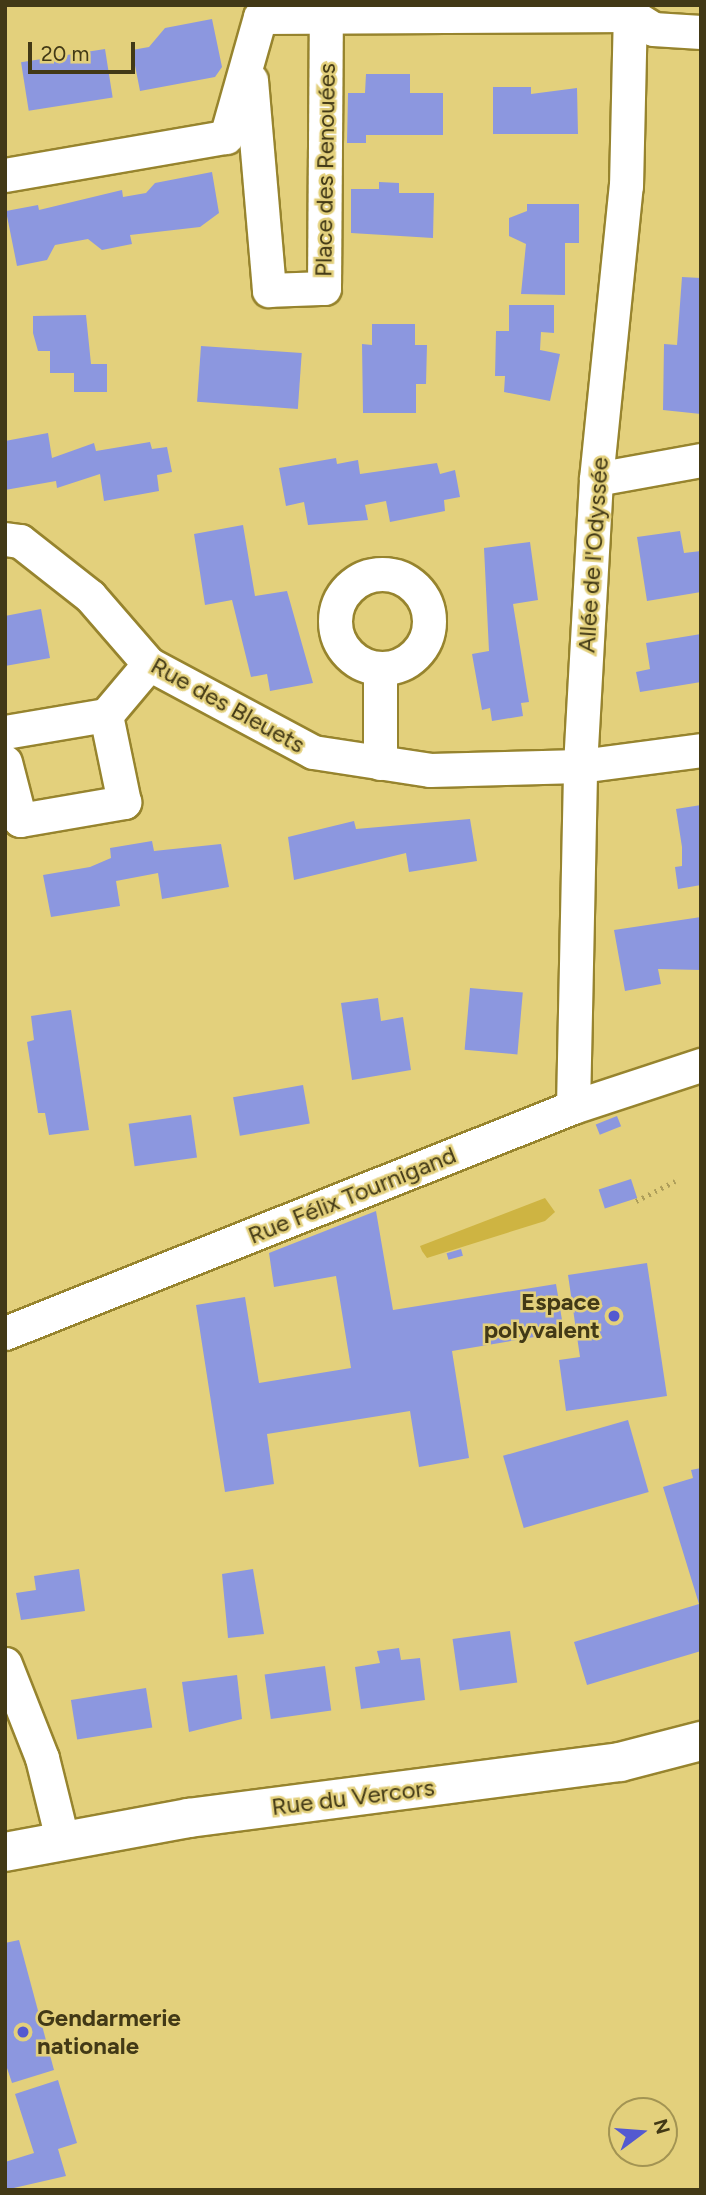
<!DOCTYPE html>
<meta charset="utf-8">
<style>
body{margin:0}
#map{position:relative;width:706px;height:2195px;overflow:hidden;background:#e3d07c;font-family:Figtree,sans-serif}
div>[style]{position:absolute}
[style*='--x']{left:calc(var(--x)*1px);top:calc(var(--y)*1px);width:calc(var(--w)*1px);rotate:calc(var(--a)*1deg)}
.green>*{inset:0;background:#ceb442}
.building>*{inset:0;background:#8c97df;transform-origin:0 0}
.path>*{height:4.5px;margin-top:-2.25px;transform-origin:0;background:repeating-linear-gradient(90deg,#ae9e5a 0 2px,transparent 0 7px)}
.roads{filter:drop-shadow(2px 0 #97842e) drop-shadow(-2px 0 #97842e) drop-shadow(0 2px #97842e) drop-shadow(0 -2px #97842e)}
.minor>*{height:33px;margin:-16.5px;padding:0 16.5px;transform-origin:16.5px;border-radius:16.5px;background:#fff}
.minor>.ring{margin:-16.5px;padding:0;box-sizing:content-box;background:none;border:33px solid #fff;border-radius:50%}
.tertiary>*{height:38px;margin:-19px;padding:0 19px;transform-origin:19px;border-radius:19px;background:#fff}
.dots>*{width:19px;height:19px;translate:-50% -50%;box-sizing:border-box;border:4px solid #e3d07c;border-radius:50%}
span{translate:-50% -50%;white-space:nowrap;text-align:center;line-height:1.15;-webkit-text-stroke:5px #e3d07c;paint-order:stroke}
.street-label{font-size:24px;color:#423916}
.poi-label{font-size:24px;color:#423916;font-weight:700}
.right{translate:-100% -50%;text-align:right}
.left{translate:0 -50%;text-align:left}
.frame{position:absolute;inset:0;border:7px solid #423916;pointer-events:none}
.north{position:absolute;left:608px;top:2097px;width:70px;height:70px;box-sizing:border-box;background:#e3d07c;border:2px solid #a39453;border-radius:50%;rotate:74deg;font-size:19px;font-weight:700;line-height:28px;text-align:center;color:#423916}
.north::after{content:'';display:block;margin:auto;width:24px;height:32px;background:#5459d0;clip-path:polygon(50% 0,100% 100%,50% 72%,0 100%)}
.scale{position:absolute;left:28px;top:42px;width:107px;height:32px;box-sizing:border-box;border:4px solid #423916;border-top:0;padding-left:9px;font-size:21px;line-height:24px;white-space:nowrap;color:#423916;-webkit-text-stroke:5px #e3d07c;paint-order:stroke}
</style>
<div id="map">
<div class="green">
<div style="clip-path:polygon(545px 1198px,555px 1212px,545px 1221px,427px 1258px,422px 1251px,420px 1246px)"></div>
</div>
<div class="building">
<div style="clip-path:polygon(212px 19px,222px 67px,215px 77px,140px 91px,132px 50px,149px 47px,165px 28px)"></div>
<div style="left:105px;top:49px;width:49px;height:85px;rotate:81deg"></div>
<div style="clip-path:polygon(366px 74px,410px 74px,410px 93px,443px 93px,443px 135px,366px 135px,366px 143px,347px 143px,348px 93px,365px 93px)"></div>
<div style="clip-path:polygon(493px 87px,531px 87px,531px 94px,577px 88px,578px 134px,493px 134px)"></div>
<div style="clip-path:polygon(212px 172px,219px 213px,200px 227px,130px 235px,132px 244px,102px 250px,88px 239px,55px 245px,47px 260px,17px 266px,6px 211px,38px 205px,39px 210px,122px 190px,123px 197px,146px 193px,155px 183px)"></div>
<div style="clip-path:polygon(379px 182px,399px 183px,399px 193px,434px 193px,433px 238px,351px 233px,351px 189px,379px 189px)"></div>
<div style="clip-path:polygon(527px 204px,579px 204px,579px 243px,565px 243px,565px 295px,521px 294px,526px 244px,509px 236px,509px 218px,527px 211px)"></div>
<div style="clip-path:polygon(682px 277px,701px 278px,701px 414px,663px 410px,664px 344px,677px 345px)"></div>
<div style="clip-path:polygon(509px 305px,554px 305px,554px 333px,541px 332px,540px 350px,560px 354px,550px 401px,504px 392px,505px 376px,495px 376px,496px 331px,509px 331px)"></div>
<div style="clip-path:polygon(86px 315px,91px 364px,107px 364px,107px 392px,74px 392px,74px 373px,50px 373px,50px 351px,38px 351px,33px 333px,33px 316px)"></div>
<div style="clip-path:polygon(372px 324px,415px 324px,415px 345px,427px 345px,426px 384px,416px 384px,416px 413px,363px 413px,362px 344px,372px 345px)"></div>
<div style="left:201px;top:346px;width:101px;height:56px;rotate:4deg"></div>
<div style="clip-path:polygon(48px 433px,52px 458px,94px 443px,96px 451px,150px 442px,152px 449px,167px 447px,172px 472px,157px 475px,159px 491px,104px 501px,100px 474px,57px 488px,56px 481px,5px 490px,5px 441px)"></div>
<div style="clip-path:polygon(336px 458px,337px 464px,358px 460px,360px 474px,437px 463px,440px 474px,455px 470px,460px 497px,444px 500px,445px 511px,390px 522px,386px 501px,365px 505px,368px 520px,308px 525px,304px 502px,286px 506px,279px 468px)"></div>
<div style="clip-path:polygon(243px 525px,255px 596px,287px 591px,313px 683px,270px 691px,267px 674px,251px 677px,232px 600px,205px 605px,194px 534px)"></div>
<div style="clip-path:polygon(680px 531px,684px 553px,701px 551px,701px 592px,647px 601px,637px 537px)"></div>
<div style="clip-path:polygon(530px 542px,538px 600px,513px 604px,529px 702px,521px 703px,523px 716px,492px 721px,490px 708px,482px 710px,472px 654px,489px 651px,484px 548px)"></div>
<div style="clip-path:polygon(41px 609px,50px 658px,5px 666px,5px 616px)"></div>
<div style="clip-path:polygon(701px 634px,701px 682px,640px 692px,636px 672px,650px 669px,646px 643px)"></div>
<div style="clip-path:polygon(701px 805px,701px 885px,678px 889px,675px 867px,682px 866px,682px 847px,676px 809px)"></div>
<div style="clip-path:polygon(470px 819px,477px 861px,409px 872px,406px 853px,294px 880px,288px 837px,354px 821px,356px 829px)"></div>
<div style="clip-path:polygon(152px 841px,154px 851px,221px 844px,229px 887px,162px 899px,158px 873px,116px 881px,120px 906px,51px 917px,43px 875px,90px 867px,111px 858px,110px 848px)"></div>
<div style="clip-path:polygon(701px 917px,701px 970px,658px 969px,661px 984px,625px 991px,614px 930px)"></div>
<div style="left:470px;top:988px;width:53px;height:62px;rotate:5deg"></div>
<div style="clip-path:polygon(378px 998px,381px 1021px,403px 1017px,411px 1070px,352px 1080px,341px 1003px)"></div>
<div style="clip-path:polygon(71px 1010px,89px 1130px,49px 1135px,45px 1113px,38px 1113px,27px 1042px,34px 1040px,31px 1016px)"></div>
<div style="left:303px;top:1085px;width:39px;height:71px;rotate:80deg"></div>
<div style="left:191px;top:1115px;width:43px;height:63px;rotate:82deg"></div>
<div style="left:617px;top:1116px;width:11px;height:23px;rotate:68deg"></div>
<div style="left:631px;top:1179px;width:20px;height:34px;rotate:72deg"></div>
<div style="clip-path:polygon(376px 1211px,393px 1310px,556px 1284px,564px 1332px,452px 1351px,469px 1458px,419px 1467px,410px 1411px,267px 1434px,274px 1484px,225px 1492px,196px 1305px,245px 1297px,259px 1383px,351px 1368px,336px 1276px,274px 1287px,269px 1253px)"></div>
<div style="left:461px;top:1249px;width:7px;height:15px;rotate:74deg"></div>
<div style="clip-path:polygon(647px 1263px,667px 1396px,566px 1411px,559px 1360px,580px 1357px,568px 1275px)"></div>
<div style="left:628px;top:1420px;width:75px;height:130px;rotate:74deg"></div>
<div style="clip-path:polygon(701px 1468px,701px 1651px,587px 1685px,574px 1642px,699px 1604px,663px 1487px,693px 1478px,691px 1470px)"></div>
<div style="clip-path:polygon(79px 1569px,85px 1611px,21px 1620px,16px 1593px,36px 1590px,34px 1576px)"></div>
<div style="clip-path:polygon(253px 1569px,264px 1634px,228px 1638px,222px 1574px)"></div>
<div style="left:510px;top:1631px;width:52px;height:58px;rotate:82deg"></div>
<div style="clip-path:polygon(399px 1648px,401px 1660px,420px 1658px,425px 1700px,361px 1709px,355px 1667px,380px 1663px,377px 1651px)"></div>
<div style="left:325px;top:1666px;width:45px;height:61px;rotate:82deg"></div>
<div style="clip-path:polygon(237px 1675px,242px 1719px,189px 1732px,182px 1682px)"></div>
<div style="left:146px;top:1688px;width:40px;height:76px;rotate:81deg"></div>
<div style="clip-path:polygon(19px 1940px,54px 2070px,12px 2083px,5px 2062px,5px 1943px)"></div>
<div style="clip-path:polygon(58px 2080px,77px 2143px,58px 2149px,66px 2176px,5px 2190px,5px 2162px,34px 2153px,15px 2094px)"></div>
</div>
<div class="path">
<div style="--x:636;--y:1201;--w:44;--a:-27.1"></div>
</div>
<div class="roads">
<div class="minor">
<div style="--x:251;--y:80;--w:211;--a:85.1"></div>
<div style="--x:269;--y:290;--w:55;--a:-2.1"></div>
<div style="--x:324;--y:288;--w:271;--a:-89.6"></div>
<div style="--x:5;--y:175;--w:224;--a:-9.8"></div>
<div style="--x:226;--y:137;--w:125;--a:-74.2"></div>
<div style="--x:260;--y:17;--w:371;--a:-0.3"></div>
<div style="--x:631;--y:15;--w:26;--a:32"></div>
<div style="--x:653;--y:29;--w:48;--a:3.6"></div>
<div style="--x:596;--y:479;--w:107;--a:-10.3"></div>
<div style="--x:5;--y:539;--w:15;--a:8"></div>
<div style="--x:20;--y:541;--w:89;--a:38.2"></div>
<div style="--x:90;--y:596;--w:90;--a:49.1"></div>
<div style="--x:149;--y:664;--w:186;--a:28.2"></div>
<div style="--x:313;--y:752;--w:118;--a:8.7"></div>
<div style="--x:430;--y:770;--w:150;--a:-1.5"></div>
<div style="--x:580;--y:766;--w:122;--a:-7.5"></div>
<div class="ring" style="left:335px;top:574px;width:61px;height:61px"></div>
<div style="--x:380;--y:669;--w:94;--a:90"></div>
<div style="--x:106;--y:715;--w:67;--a:-49.9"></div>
<div style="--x:5;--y:732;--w:102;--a:-9.6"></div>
<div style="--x:5;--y:762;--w:60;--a:75.5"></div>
<div style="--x:20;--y:820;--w:106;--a:-9.8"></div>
<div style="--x:124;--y:802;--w:89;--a:-101.7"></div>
<div style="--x:573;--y:1107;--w:341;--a:-88.8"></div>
<div style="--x:580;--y:766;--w:287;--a:-86.8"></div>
<div style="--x:596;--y:479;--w:295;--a:-84.2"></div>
<div style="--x:626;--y:186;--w:181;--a:-88.7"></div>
<div style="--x:5;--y:1333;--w:611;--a:-21.7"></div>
<div style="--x:573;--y:1107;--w:135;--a:-18.2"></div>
<div style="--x:5;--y:1664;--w:101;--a:68.5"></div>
<div style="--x:42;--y:1758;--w:83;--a:76.1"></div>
</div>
<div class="tertiary">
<div style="--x:5;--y:1852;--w:187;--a:-10.5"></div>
<div style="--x:189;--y:1818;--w:435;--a:-7.4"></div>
<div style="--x:620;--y:1762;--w:84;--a:-14.5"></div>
</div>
</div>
<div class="dots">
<div style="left:614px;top:1316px;background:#5459d0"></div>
<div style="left:23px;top:2032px;background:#5459d0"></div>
</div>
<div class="street-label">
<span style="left:325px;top:170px;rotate:-89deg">Place des Renouées</span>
<span style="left:593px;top:555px;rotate:-86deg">Allée de l'Odyssée</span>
<span style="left:228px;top:705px;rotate:29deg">Rue des Bleuets</span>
<span style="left:352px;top:1195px;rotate:-22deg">Rue Félix Tournigand</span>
<span style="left:353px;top:1797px;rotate:-7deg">Rue du Vercors</span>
</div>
<div class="poi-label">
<span class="right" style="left:600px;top:1316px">Espace<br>polyvalent</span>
<span class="left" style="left:37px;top:2032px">Gendarmerie<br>nationale</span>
</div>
<div class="frame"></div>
<div class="north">N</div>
<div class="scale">20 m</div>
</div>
